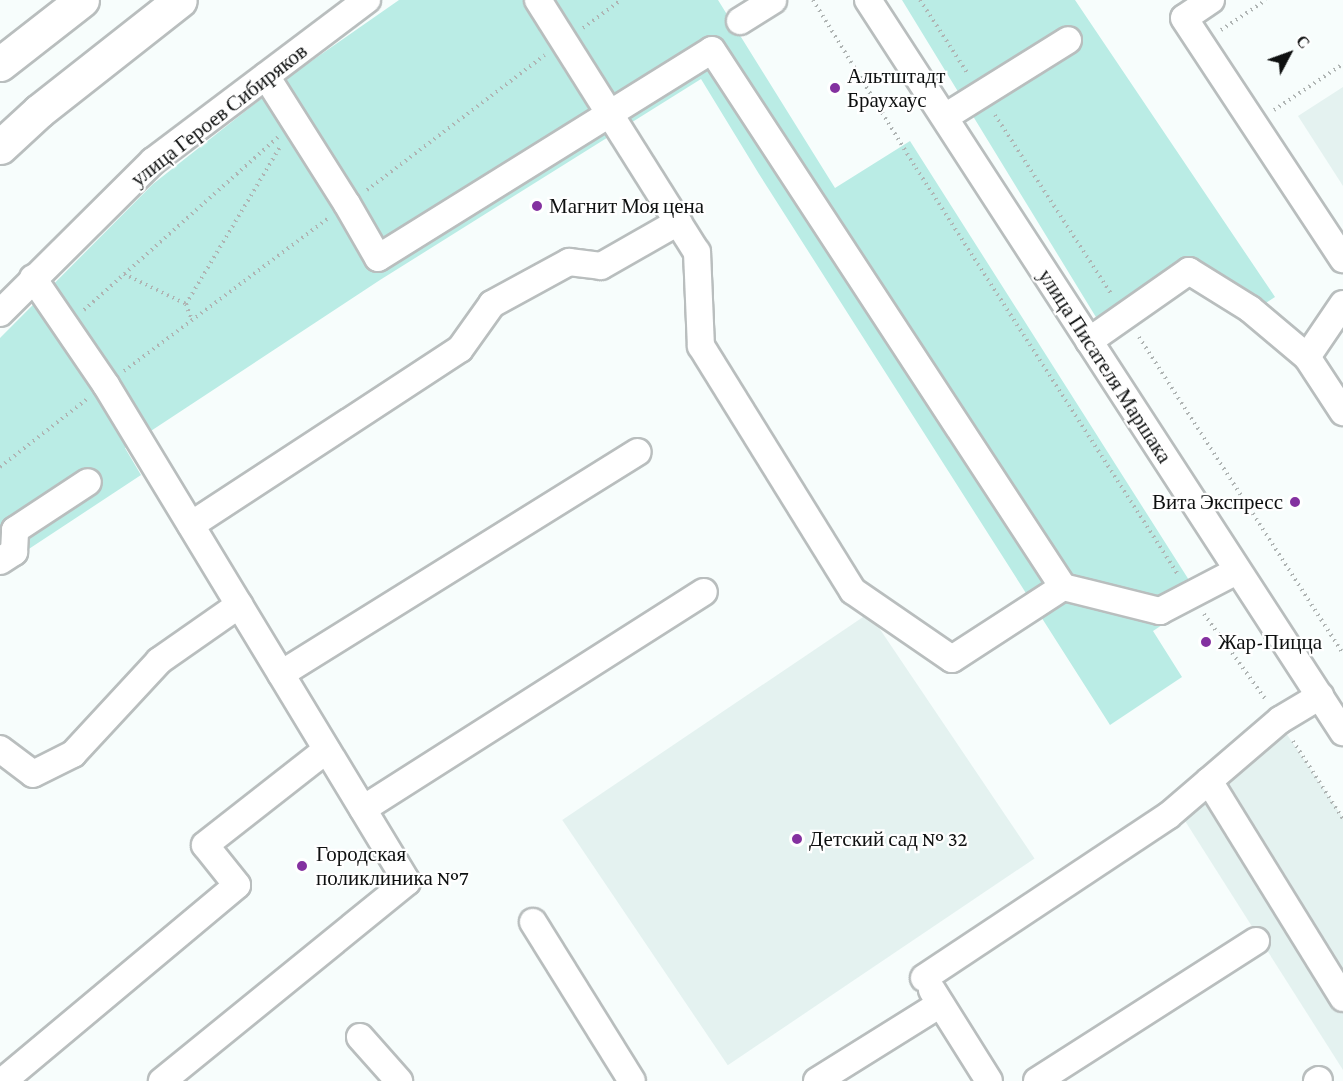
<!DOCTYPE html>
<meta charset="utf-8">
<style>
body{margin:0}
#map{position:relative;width:1343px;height:1081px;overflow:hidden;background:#f7fdfc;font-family:"Crimson Pro",serif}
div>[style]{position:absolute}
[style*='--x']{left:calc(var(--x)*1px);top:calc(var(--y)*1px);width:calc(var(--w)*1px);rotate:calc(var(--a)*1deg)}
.built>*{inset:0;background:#e4f2f0;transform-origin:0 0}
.green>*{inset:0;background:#baece5}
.path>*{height:4px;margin-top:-2px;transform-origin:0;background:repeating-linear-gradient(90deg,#afb4b3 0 1.5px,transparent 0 6px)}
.roads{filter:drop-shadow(2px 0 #b9bebe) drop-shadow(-2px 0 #b9bebe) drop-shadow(0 2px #b9bebe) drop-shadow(0 -2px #b9bebe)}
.minor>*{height:26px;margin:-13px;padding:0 13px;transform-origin:13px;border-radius:13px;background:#fff}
.highway>*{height:33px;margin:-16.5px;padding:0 16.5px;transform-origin:16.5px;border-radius:16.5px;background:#fff}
.dots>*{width:16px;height:16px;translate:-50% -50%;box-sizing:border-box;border:3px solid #fff;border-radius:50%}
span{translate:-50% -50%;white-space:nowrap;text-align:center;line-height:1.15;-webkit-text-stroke:4.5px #fff;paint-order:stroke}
.poi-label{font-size:21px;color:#0e1010}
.left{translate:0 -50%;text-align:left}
.right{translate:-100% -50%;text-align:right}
.street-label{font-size:21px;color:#0e1010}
.north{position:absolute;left:1259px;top:24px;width:60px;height:60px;-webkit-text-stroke:4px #fff;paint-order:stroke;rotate:49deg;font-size:16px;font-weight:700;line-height:24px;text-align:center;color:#0e1010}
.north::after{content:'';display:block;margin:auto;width:21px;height:27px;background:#0e1010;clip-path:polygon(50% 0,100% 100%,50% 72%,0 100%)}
</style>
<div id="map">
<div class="built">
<div style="clip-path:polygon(1343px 87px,1343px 186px,1298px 116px)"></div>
<div style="left:869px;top:613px;width:296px;height:370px;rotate:56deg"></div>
<div style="clip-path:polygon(1284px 730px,1343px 818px,1343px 1070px,1180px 813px)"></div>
</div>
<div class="green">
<div style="clip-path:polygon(399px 0,718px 0,835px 188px,910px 141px,1201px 599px,1153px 631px,1182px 677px,1110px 725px,759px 174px,701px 79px,380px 280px,125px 448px,141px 475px,0 568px,0 338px,153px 184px,290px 76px)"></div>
<div style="clip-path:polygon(902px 0,1075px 0,1275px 297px,1250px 313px,1183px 275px,1102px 327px)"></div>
</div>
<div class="path">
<div style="--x:813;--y:0;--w:197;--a:58.5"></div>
<div style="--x:916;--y:168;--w:484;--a:57.2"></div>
<div style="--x:920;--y:0;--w:88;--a:57"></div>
<div style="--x:583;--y:28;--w:47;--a:-36.4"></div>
<div style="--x:1221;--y:30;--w:54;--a:-33.7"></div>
<div style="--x:1274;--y:110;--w:83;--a:-33.7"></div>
<div style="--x:995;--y:115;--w:215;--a:57"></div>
<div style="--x:367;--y:190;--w:223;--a:-37.2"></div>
<div style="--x:124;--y:274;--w:69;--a:25.8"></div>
<div style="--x:186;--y:304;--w:15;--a:70"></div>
<div style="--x:186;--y:304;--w:185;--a:-59.1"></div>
<div style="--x:84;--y:310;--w:260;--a:-41.7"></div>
<div style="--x:1139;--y:337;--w:377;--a:57.2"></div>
<div style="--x:124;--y:371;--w:254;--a:-36.8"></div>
<div style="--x:0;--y:467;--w:110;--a:-38"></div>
<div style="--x:1204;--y:614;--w:106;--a:54.2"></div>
<div style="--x:1293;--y:741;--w:93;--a:57.3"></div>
</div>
<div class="roads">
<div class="minor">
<div style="--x:538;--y:0;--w:298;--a:57.8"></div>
<div style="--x:697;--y:252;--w:94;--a:87.6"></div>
<div style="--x:701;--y:346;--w:288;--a:58.2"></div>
<div style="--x:853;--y:591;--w:120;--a:34.5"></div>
<div style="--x:952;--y:659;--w:132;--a:-33"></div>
<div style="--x:1063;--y:587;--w:100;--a:13.9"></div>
<div style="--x:1160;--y:611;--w:87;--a:-27.5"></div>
<div style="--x:868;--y:0;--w:873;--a:57.02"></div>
<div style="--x:1211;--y:0;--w:32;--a:146"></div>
<div style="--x:1184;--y:18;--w:289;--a:56.6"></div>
<div style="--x:740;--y:21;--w:39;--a:-32"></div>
<div style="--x:266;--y:76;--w:151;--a:57.7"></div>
<div style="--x:347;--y:204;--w:62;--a:60.1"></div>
<div style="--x:378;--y:258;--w:393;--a:-31.9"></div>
<div style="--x:712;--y:50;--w:642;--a:56.83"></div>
<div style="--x:945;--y:117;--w:145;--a:-32"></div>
<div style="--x:33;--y:278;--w:130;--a:55.7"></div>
<div style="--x:106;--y:385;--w:581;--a:58.8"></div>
<div style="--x:407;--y:882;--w:316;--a:140.9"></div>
<div style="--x:0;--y:313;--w:216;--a:-44.8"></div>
<div style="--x:153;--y:161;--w:268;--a:-37"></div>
<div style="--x:1089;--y:341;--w:122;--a:-35"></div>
<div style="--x:1189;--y:271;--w:72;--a:31.9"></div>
<div style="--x:1250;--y:309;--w:75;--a:40.1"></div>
<div style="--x:1307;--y:357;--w:66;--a:56.8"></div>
<div style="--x:1307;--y:357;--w:64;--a:-55.8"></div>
<div style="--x:191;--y:525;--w:321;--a:-33.2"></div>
<div style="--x:460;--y:349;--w:55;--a:-54.6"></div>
<div style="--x:492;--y:304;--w:88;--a:-28.6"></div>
<div style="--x:569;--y:262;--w:32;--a:7"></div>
<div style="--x:601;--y:266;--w:89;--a:-29.7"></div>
<div style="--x:0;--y:561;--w:17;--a:-33"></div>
<div style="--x:14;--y:552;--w:22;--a:-87"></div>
<div style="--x:15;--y:530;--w:87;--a:-33.3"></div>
<div style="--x:281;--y:674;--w:420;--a:-31.9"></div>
<div style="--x:0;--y:749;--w:41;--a:37.1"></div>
<div style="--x:33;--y:774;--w:45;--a:-26.6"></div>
<div style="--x:73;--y:754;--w:127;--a:-47.2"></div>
<div style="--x:159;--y:661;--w:98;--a:-35"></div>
<div style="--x:1209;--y:781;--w:255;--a:58.3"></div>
<div style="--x:363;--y:809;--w:404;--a:-32.5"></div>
<div style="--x:533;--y:922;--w:187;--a:58.1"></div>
<div style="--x:924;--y:978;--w:293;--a:-33.6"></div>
<div style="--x:1168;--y:816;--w:148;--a:-40.6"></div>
<div style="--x:1280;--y:720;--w:47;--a:-31"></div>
<div style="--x:932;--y:990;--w:107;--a:57.9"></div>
<div style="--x:360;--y:1037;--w:59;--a:48.4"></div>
<div style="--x:3;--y:1081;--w:305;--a:-39.9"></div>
<div style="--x:237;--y:885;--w:51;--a:-128.7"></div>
<div style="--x:205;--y:845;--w:154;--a:-38.1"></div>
<div style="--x:817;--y:1081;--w:145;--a:-32"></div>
<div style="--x:1037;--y:1081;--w:260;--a:-32.6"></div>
<div style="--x:1317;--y:1081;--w:2;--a:-27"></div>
</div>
<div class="highway">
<div style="--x:0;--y:64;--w:104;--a:-38"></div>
<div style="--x:0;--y:147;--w:53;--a:-42.7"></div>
<div style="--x:39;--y:111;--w:179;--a:-38.2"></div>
</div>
</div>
<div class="dots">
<div style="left:835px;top:88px;background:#8431a0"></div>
<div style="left:537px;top:206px;background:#8431a0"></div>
<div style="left:1295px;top:502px;background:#8431a0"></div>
<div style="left:1206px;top:642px;background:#8431a0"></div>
<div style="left:797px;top:839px;background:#8431a0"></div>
<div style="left:302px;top:866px;background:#8431a0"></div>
</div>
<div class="poi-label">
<span class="left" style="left:847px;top:88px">Альтштадт<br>Браухаус</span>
<span class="left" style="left:549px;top:206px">Магнит Моя цена</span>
<span class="right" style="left:1283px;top:502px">Вита Экспресс</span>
<span class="left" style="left:1218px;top:642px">Жар-Пицца</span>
<span class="left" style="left:809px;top:839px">Детский сад № 32</span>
<span class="left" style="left:316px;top:866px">Городская<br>поликлиника №7</span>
</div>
<div class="street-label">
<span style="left:219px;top:115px;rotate:-38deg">улица Героев Сибиряков</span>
<span style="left:1105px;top:366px;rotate:57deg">улица Писателя Маршака</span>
</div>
<div class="north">С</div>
</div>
